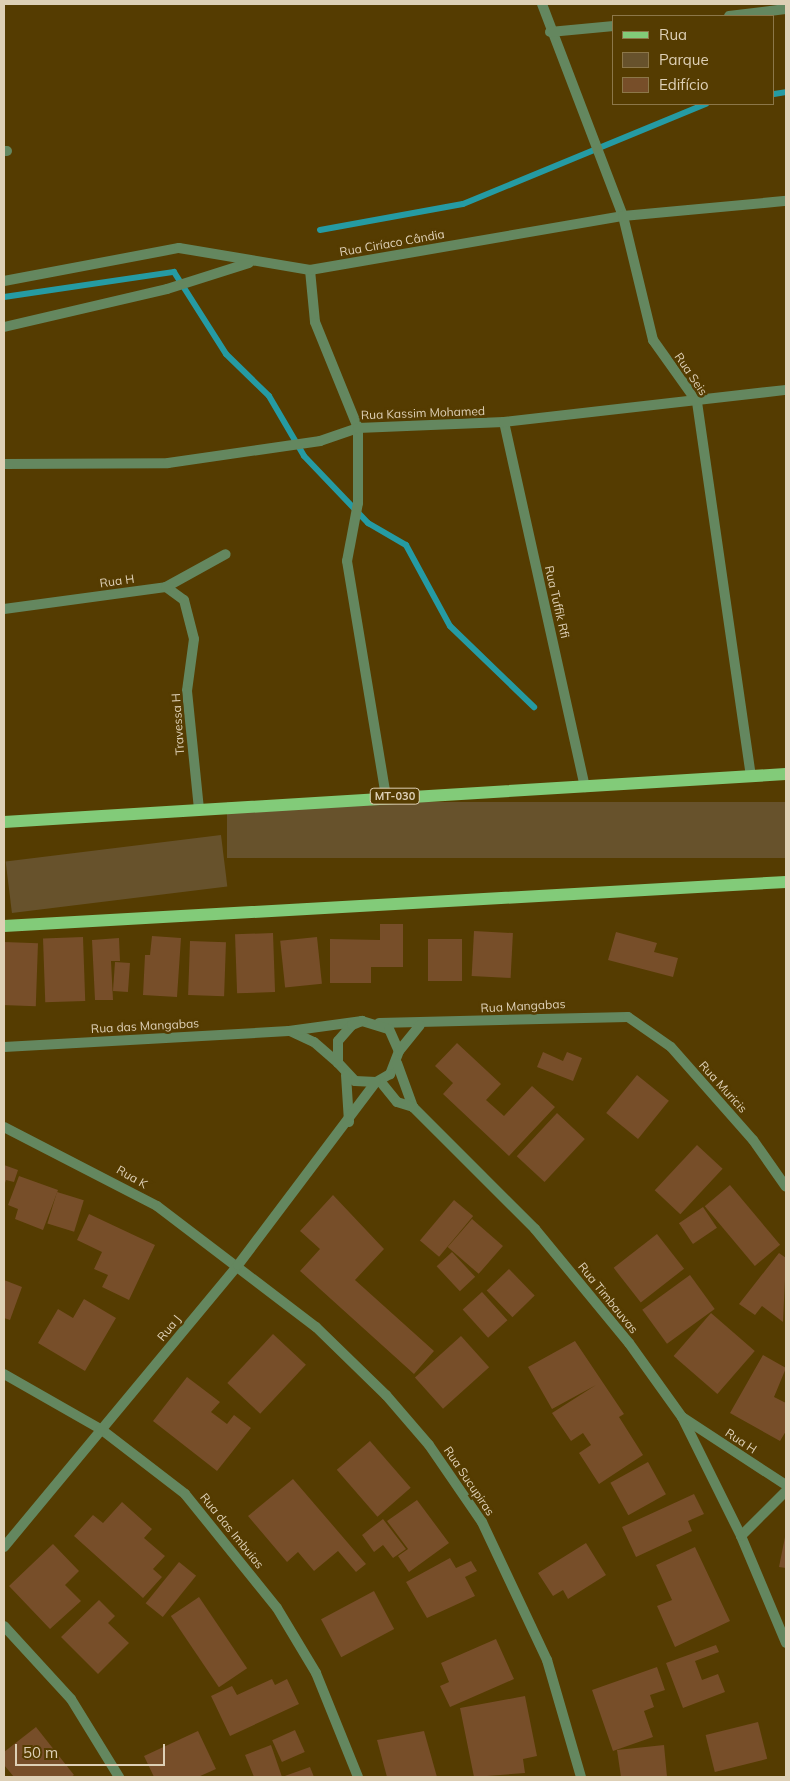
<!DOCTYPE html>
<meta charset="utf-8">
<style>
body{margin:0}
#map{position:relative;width:790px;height:1781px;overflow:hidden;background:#553c01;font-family:Mulish,sans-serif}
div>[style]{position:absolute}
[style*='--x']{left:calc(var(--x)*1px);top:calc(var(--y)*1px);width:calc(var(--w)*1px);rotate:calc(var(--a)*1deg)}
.green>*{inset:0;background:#67522c;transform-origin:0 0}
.stream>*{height:6px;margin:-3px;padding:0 3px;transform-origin:3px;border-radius:3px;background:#259ba3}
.building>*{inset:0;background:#774e29;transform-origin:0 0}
.street>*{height:10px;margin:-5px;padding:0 5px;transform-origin:5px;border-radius:5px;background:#64875f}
.primary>*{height:12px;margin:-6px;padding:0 6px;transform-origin:6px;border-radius:6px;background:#82cb79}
span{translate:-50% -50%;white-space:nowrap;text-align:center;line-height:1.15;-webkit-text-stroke:5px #553c01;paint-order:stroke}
.shield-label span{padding:1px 4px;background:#553c01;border:1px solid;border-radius:4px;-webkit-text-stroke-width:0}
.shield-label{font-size:11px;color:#ded0b6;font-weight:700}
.street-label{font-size:12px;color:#ded0b6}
.frame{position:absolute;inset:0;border:5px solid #ded0b6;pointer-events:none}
.legend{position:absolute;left:612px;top:15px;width:162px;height:90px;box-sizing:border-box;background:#553c01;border:1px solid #8c7749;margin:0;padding:6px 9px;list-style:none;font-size:15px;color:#ded0b6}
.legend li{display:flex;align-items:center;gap:10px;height:25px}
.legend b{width:25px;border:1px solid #8c7749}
.scale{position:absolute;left:15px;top:1744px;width:150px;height:22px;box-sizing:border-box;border:2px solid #ded0b6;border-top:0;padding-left:6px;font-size:15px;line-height:18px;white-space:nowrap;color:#ded0b6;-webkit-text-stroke:4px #553c01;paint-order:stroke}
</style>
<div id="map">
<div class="green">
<div style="left:786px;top:802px;width:56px;height:559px;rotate:90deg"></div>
<div style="left:221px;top:835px;width:52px;height:217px;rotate:83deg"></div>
</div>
<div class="stream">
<div style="--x:774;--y:94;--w:12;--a:-9"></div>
<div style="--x:320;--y:230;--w:145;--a:-10.3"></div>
<div style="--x:463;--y:204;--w:263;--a:-22.4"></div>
<div style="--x:4;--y:297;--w:172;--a:-8.4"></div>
<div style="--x:174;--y:272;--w:97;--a:57.6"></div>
<div style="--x:226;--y:354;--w:60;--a:44.3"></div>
<div style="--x:269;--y:396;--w:69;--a:59.7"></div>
<div style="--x:304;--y:456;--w:93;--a:46.3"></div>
<div style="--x:368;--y:523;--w:44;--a:30.1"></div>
<div style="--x:406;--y:545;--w:92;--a:61.5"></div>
<div style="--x:450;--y:626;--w:117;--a:44"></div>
</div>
<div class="building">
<div style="clip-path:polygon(380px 924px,403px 924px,403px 967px,371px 967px,371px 983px,330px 983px,330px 939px,380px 940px)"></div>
<div style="left:474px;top:931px;width:39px;height:45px;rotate:3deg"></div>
<div style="clip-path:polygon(616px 932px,657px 943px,654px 952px,678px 958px,673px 977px,608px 960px)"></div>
<div style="left:273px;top:933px;width:59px;height:38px;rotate:88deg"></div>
<div style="clip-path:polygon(152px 936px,181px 938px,177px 997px,143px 995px,145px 955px,150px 955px)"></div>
<div style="left:83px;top:937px;width:64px;height:40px;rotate:88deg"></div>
<div style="left:317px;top:937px;width:47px;height:37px;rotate:84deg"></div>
<div style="clip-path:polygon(119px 938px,120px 961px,111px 961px,113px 1000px,95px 1000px,92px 940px)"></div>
<div style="left:428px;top:939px;width:34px;height:42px"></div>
<div style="left:190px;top:941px;width:36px;height:54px;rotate:2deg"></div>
<div style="left:4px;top:942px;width:34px;height:63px;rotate:2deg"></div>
<div style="left:115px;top:962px;width:15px;height:29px;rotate:4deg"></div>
<div style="clip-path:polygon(457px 1043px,501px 1084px,486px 1100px,504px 1116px,532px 1086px,555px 1107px,509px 1156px,443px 1094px,453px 1083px,435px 1066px)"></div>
<div style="clip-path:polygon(543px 1052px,563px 1061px,567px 1052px,582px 1058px,573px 1081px,537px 1067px)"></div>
<div style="left:637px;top:1075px;width:41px;height:49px;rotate:39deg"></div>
<div style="left:557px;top:1113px;width:38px;height:59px;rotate:43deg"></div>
<div style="left:697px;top:1145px;width:35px;height:62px;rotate:43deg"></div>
<div style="clip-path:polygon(4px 1165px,18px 1170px,14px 1182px,6px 1180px,4px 1186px)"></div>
<div style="clip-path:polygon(19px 1176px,58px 1190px,43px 1230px,15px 1219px,18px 1209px,8px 1205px)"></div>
<div style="left:730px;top:1185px;width:78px;height:33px;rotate:50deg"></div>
<div style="left:57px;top:1192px;width:28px;height:33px;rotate:17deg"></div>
<div style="clip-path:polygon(333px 1195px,384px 1249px,355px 1280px,434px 1351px,414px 1374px,300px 1271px,320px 1249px,300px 1231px)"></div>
<div style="left:454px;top:1200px;width:25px;height:53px;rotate:40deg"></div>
<div style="left:703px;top:1207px;width:25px;height:29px;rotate:56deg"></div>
<div style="clip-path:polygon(89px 1214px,155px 1245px,129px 1300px,102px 1287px,108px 1275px,94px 1269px,102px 1252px,77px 1240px)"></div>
<div style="left:472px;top:1219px;width:41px;height:37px;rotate:41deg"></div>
<div style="left:657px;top:1234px;width:44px;height:55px;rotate:52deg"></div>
<div style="left:452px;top:1252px;width:34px;height:21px;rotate:47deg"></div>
<div style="clip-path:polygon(779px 1253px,786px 1258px,783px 1322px,762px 1306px,755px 1315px,739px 1304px)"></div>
<div style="left:509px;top:1269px;width:37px;height:31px;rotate:46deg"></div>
<div style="left:690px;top:1275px;width:42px;height:59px;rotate:54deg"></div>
<div style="clip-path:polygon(4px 1280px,22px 1287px,10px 1320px,4px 1318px)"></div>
<div style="left:482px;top:1292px;width:38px;height:26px;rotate:48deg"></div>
<div style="clip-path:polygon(84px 1299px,116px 1318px,85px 1371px,38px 1343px,58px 1309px,73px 1318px)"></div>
<div style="left:711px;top:1313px;width:58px;height:57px;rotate:41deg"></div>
<div style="left:273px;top:1334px;width:45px;height:67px;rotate:43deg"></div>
<div style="left:461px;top:1336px;width:42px;height:62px;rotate:48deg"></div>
<div style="clip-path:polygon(575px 1341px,624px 1414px,619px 1417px,643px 1455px,599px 1484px,579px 1453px,591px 1445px,583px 1433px,571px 1441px,552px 1413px,596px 1385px,552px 1409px,528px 1367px)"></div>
<div style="clip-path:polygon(763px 1355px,786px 1368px,774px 1397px,786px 1403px,786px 1431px,780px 1441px,730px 1413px)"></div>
<div style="clip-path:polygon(187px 1377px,220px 1402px,211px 1412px,227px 1424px,234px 1415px,251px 1428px,217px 1471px,153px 1421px)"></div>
<div style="left:370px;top:1441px;width:62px;height:44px;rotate:49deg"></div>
<div style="left:648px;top:1462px;width:37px;height:43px;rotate:61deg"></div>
<div style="clip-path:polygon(293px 1479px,366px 1564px,356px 1572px,338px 1551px,314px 1571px,298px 1552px,287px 1562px,248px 1516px)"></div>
<div style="clip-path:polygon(694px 1494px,704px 1514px,688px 1521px,692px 1531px,636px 1557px,622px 1527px)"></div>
<div style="clip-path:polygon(417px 1500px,449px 1543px,409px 1572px,398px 1556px,408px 1549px,387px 1521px)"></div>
<div style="clip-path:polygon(122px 1502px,152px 1529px,144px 1538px,165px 1556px,153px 1569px,162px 1577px,143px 1598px,74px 1536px,93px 1515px,103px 1523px)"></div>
<div style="clip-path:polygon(383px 1519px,406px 1549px,393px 1558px,383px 1545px,374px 1552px,362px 1535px)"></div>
<div style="clip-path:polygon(785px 1537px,786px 1537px,786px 1568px,779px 1567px)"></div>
<div style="clip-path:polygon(586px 1543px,606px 1575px,568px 1599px,563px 1590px,553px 1596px,538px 1573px)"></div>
<div style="clip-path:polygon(53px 1544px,79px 1571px,65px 1585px,81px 1601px,50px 1629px,9px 1586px)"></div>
<div style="clip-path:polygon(695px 1547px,730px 1621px,675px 1647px,657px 1606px,672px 1600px,656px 1565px)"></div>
<div style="clip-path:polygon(450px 1558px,456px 1568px,471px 1561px,477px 1571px,465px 1577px,475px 1596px,427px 1618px,406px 1582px)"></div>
<div style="left:179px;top:1562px;width:22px;height:53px;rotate:39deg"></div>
<div style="left:374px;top:1591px;width:43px;height:60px;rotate:62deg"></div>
<div style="left:199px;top:1597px;width:86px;height:34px;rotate:56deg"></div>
<div style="clip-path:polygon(99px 1600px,115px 1616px,108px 1623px,129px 1643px,98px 1674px,61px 1637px)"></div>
<div style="clip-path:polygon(496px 1639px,514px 1679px,450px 1707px,440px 1686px,449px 1682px,441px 1663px)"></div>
<div style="clip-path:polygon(716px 1645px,719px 1652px,695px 1661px,702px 1680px,718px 1674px,725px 1692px,683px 1708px,666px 1663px)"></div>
<div style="clip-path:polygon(657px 1667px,665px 1690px,650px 1695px,654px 1707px,644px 1711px,653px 1737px,613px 1751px,592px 1690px)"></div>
<div style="clip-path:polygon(272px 1679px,275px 1685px,287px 1679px,299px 1704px,230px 1736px,211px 1696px,232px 1686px,237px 1695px)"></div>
<div style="clip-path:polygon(525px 1696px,537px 1756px,523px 1759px,525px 1773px,474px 1777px,460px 1708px)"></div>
<div style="left:758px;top:1722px;width:38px;height:54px;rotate:76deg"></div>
<div style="clip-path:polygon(36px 1727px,74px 1775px,71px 1777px,14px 1777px,4px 1765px,4px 1752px)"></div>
<div style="left:295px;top:1730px;width:24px;height:25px;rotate:66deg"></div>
<div style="clip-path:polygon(198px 1731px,216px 1769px,198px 1777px,154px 1777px,144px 1756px)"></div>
<div style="clip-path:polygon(424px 1731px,437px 1777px,387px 1777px,377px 1740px)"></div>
<div style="clip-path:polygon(271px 1745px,282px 1777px,254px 1777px,245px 1755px)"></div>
<div style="clip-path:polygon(664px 1745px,667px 1777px,621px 1777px,617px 1750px)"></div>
<div style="clip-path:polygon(310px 1767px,314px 1777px,282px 1777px)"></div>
</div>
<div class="street">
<div style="--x:542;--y:4;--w:227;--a:69.1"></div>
<div style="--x:623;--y:216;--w:128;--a:76.4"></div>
<div style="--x:653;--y:340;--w:76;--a:54.6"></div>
<div style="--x:697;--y:402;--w:378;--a:81.8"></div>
<div style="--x:729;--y:16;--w:57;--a:-7"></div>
<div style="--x:550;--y:32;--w:64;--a:-5.4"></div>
<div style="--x:4;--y:151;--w:3;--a:0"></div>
<div style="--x:310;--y:270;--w:52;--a:84.5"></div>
<div style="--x:315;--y:322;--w:114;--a:67.9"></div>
<div style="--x:358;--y:428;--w:75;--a:90"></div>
<div style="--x:358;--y:503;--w:59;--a:100.7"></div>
<div style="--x:347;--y:561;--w:238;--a:80.6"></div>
<div style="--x:4;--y:281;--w:178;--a:-10.7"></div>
<div style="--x:179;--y:248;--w:133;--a:9.5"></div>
<div style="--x:310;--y:270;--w:318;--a:-9.8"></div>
<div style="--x:623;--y:216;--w:164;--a:-5.3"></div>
<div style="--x:4;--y:327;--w:167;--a:-13.1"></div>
<div style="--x:167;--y:289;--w:86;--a:-17.6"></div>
<div style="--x:504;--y:422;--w:374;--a:77.5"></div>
<div style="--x:4;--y:464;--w:164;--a:-0.3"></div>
<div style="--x:168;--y:463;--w:154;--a:-8.2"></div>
<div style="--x:320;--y:441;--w:40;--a:-18.9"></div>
<div style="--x:358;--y:428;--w:146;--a:-2.4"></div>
<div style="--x:504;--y:422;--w:284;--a:-6.5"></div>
<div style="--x:166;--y:587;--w:22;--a:36"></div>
<div style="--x:184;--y:600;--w:40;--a:75.6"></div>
<div style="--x:194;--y:639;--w:52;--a:97.7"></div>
<div style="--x:187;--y:691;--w:120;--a:84.2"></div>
<div style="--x:4;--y:609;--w:163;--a:-7.7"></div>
<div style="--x:166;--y:587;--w:68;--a:-28.8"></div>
<div style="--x:379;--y:1023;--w:249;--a:-1.4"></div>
<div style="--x:628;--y:1017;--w:52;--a:34.9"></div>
<div style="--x:671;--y:1047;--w:124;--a:48.6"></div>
<div style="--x:753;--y:1140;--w:57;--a:54.9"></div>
<div style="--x:290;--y:1031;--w:26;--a:25"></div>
<div style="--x:314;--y:1042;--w:32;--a:41"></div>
<div style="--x:4;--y:1047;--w:285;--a:-3.2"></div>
<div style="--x:289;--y:1031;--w:74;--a:-7.8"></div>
<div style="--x:362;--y:1021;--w:28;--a:17"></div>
<div style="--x:389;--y:1029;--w:24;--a:66"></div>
<div style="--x:399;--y:1051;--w:25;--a:111"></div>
<div style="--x:390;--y:1074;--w:16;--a:150"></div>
<div style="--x:376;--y:1082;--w:21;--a:-177"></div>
<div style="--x:355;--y:1081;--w:25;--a:-133"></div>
<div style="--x:338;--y:1063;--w:22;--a:-90"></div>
<div style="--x:338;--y:1041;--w:21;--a:-49"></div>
<div style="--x:352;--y:1025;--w:11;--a:-22"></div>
<div style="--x:399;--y:1051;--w:33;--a:-51"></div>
<div style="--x:397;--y:1063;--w:47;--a:70"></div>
<div style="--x:413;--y:1107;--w:173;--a:45"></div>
<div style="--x:535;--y:1229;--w:148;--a:50.5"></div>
<div style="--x:629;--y:1343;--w:91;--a:54.4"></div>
<div style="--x:682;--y:1417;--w:133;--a:63.6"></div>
<div style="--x:741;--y:1536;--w:116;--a:67.2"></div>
<div style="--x:346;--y:1075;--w:47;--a:86.3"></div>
<div style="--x:380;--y:1081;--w:27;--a:51"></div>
<div style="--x:397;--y:1102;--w:17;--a:17"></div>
<div style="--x:4;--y:1127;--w:172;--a:27.3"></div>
<div style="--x:157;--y:1206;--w:200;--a:37.3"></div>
<div style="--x:316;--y:1327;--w:98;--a:44.2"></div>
<div style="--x:386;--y:1395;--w:66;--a:49.3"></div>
<div style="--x:429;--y:1445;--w:93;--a:55.5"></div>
<div style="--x:482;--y:1522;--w:153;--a:64.8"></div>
<div style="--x:547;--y:1660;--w:122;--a:73.8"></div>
<div style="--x:4;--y:1374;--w:113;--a:29.7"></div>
<div style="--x:102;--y:1430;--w:105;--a:37.6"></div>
<div style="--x:185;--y:1494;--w:146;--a:51.1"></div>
<div style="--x:277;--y:1608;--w:76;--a:59"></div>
<div style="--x:316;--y:1673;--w:112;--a:68"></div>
<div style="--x:682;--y:1417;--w:124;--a:33.2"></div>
<div style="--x:741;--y:1536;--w:64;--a:-45"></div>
<div style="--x:4;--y:1547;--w:366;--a:-50.3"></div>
<div style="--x:238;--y:1265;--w:229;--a:-53"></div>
<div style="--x:4;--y:1626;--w:99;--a:47.5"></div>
<div style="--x:71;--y:1699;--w:92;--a:58.4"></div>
</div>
<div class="primary">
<div style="--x:4;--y:822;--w:783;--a:-3.51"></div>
<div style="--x:4;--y:926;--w:783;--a:-3.22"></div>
</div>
<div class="shield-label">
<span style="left:395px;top:796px">MT-030</span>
</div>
<div class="street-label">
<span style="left:392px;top:243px;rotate:-10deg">Rua Ciríaco Cândia</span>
<span style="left:691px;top:374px;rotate:56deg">Rua Seis</span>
<span style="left:423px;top:413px;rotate:-2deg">Rua Kassim Mohamed</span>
<span style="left:117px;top:581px;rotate:-8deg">Rua H</span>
<span style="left:557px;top:602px;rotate:77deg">Rua Tuffik Rfi</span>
<span style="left:178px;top:724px;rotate:-94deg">Travessa H</span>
<span style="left:523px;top:1006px;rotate:-3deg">Rua Mangabas</span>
<span style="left:145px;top:1026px;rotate:-3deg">Rua das Mangabas</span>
<span style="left:723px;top:1087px;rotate:48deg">Rua Muricis</span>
<span style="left:132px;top:1177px;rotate:30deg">Rua K</span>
<span style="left:608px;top:1298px;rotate:51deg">Rua Timbauvas</span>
<span style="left:169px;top:1328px;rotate:-51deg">Rua J</span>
<span style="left:741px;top:1441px;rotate:33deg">Rua H</span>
<span style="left:469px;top:1481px;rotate:56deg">Rua Sucupiras</span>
<span style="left:232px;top:1531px;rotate:51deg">Rua das Imbuias</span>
</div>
<div class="frame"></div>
<ul class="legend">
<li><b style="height:6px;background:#82cb79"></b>Rua</li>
<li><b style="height:14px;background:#67522c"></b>Parque</li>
<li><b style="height:14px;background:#774e29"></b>Edifício</li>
</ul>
<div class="scale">50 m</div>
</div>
